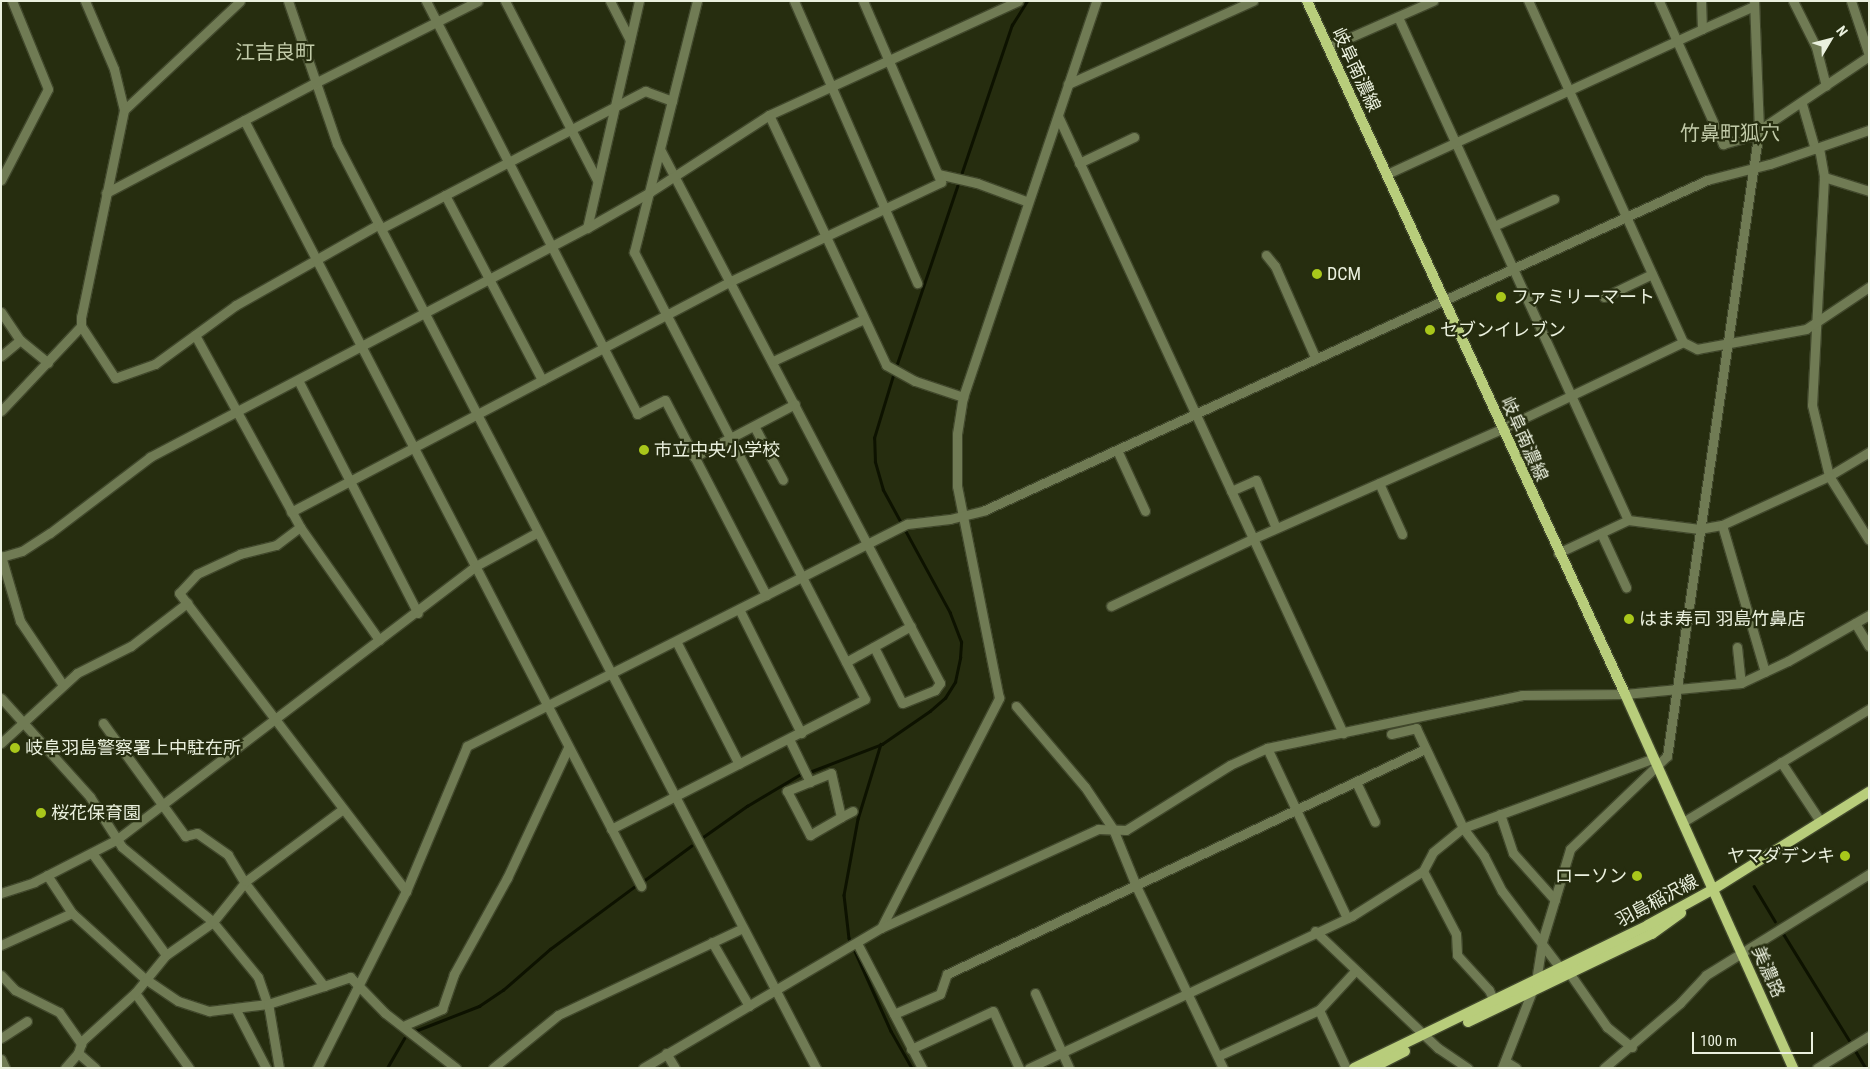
<!DOCTYPE html>
<meta charset="utf-8">
<style>
body{margin:0}
#map{position:relative;width:1870px;height:1069px;overflow:hidden;background:#262d0f;font-family:"Roboto Condensed","Noto Sans JP",sans-serif}
div>[style]{position:absolute}
[style*='--x']{left:calc(var(--x)*1px);top:calc(var(--y)*1px);width:calc(var(--w)*1px);rotate:calc(var(--a)*1deg)}
.stream>*{height:2.5px;margin:-1.25px;padding:0 1.25px;transform-origin:1.25px;border-radius:1.25px;background:#0d1200}
.roads{filter:drop-shadow(1px 0 #41482c) drop-shadow(-1px 0 #41482c) drop-shadow(0 1px #41482c) drop-shadow(0 -1px #41482c)}
.minor>*{height:9px;margin:-4.5px;padding:0 4.5px;transform-origin:4.5px;border-radius:4.5px;background:#707b54}
.major>*{height:10px;margin:-5px;padding:0 5px;transform-origin:5px;border-radius:5px;background:#b8cd7b}
.dots>*{width:14px;height:14px;translate:-50% -50%;box-sizing:border-box;border:2px solid #262d0f;border-radius:50%}
span{translate:-50% -50%;white-space:nowrap;text-align:center;line-height:1.15;-webkit-text-stroke:4.5px #262d0f;paint-order:stroke}
.street-label{font-size:18px;color:#eaf0de}
.poi-label{font-size:18px;color:#eaf0de}
.left{translate:0 -50%;text-align:left}
.right{translate:-100% -50%;text-align:right}
.quarter-label{font-size:20px;color:#c2cba9}
.frame{position:absolute;inset:0;border:2px solid #eaf0de;pointer-events:none}
.north{position:absolute;left:1805px;top:15px;width:50px;height:50px;-webkit-text-stroke:4px #262d0f;paint-order:stroke;rotate:53deg;font-size:14px;font-weight:700;line-height:20px;text-align:center;color:#eaf0de}
.north::after{content:'';display:block;margin:auto;width:18px;height:22px;background:#eaf0de;clip-path:polygon(50% 0,100% 100%,50% 72%,0 100%)}
.scale{position:absolute;left:1692px;top:1032px;width:121px;height:22px;box-sizing:border-box;border:2px solid #eaf0de;border-top:0;padding-left:6px;font-size:15px;line-height:18px;white-space:nowrap;color:#eaf0de;-webkit-text-stroke:4px #262d0f;paint-order:stroke}
</style>
<div id="map">
<div class="stream">
<div style="--x:896;--y:367;--w:361;--a:-71.3"></div>
<div style="--x:1012;--y:25;--w:28;--a:-58"></div>
<div style="--x:881;--y:744;--w:78;--a:107"></div>
<div style="--x:858;--y:819;--w:77;--a:100.4"></div>
<div style="--x:844;--y:895;--w:43;--a:83.4"></div>
<div style="--x:849;--y:938;--w:102;--a:65.7"></div>
<div style="--x:891;--y:1031;--w:43;--a:60.4"></div>
<div style="--x:812;--y:771;--w:75;--a:-21.1"></div>
<div style="--x:882;--y:744;--w:58;--a:-34.5"></div>
<div style="--x:930;--y:711;--w:20;--a:-41"></div>
<div style="--x:945;--y:698;--w:19;--a:-58"></div>
<div style="--x:955;--y:682;--w:25;--a:-78"></div>
<div style="--x:960;--y:658;--w:16;--a:-86"></div>
<div style="--x:961;--y:642;--w:31;--a:-111"></div>
<div style="--x:950;--y:613;--w:140;--a:-118.6"></div>
<div style="--x:883;--y:490;--w:29;--a:-106"></div>
<div style="--x:875;--y:462;--w:24;--a:-92"></div>
<div style="--x:874;--y:438;--w:69;--a:-73.1"></div>
<div style="--x:703;--y:837;--w:54;--a:-35.2"></div>
<div style="--x:747;--y:806;--w:61;--a:-30.8"></div>
<div style="--x:642;--y:882;--w:61;--a:-36.3"></div>
<div style="--x:1754;--y:886;--w:41;--a:59"></div>
<div style="--x:1783;--y:933;--w:129;--a:58.3"></div>
<div style="--x:415;--y:1031;--w:69;--a:-21.3"></div>
<div style="--x:479;--y:1006;--w:29;--a:-34"></div>
<div style="--x:503;--y:990;--w:62;--a:-41.1"></div>
<div style="--x:550;--y:949;--w:106;--a:-36.5"></div>
<div style="--x:1855;--y:1050;--w:21;--a:59"></div>
<div style="--x:387;--y:1068;--w:34;--a:-60"></div>
</div>
<div class="roads">
<div class="minor">
<div style="--x:85;--y:1;--w:74;--a:66.9"></div>
<div style="--x:114;--y:69;--w:42;--a:76.3"></div>
<div style="--x:124;--y:110;--w:211;--a:101.7"></div>
<div style="--x:81;--y:317;--w:9;--a:90"></div>
<div style="--x:81;--y:326;--w:62;--a:56.8"></div>
<div style="--x:115;--y:378;--w:42;--a:-19.3"></div>
<div style="--x:155;--y:364;--w:100;--a:-36.1"></div>
<div style="--x:236;--y:305;--w:164;--a:-29.5"></div>
<div style="--x:288;--y:1;--w:151;--a:71.1"></div>
<div style="--x:337;--y:144;--w:1041;--a:62.6"></div>
<div style="--x:426;--y:1;--w:464;--a:62.9"></div>
<div style="--x:637;--y:414;--w:31;--a:-27"></div>
<div style="--x:665;--y:400;--w:220;--a:62.6"></div>
<div style="--x:505;--y:1;--w:201;--a:62.8"></div>
<div style="--x:610;--y:1;--w:44;--a:62.9"></div>
<div style="--x:794;--y:1;--w:308;--a:66.4"></div>
<div style="--x:1659;--y:1;--w:157;--a:65.9"></div>
<div style="--x:1723;--y:144;--w:36;--a:-16"></div>
<div style="--x:1793;--y:1;--w:51;--a:63.4"></div>
<div style="--x:1816;--y:47;--w:40;--a:75.6"></div>
<div style="--x:1851;--y:1;--w:57;--a:71.6"></div>
<div style="--x:1398;--y:17;--w:553;--a:65.43"></div>
<div style="--x:1628;--y:520;--w:72;--a:7.2"></div>
<div style="--x:1699;--y:529;--w:23;--a:-10"></div>
<div style="--x:1722;--y:525;--w:118;--a:-24.6"></div>
<div style="--x:1829;--y:476;--w:47;--a:-31"></div>
<div style="--x:1702;--y:29;--w:57;--a:-23.9"></div>
<div style="--x:1328;--y:47;--w:115;--a:-23.7"></div>
<div style="--x:1068;--y:84;--w:203;--a:-24.2"></div>
<div style="--x:1802;--y:104;--w:47;--a:73.9"></div>
<div style="--x:124;--y:110;--w:159;--a:-43.2"></div>
<div style="--x:769;--y:115;--w:276;--a:64.9"></div>
<div style="--x:886;--y:365;--w:33;--a:29"></div>
<div style="--x:915;--y:381;--w:51;--a:18.4"></div>
<div style="--x:1058;--y:116;--w:680;--a:65.21"></div>
<div style="--x:244;--y:120;--w:863;--a:62.6"></div>
<div style="--x:1759;--y:130;--w:133;--a:-33.9"></div>
<div style="--x:1819;--y:148;--w:29;--a:80"></div>
<div style="--x:1824;--y:177;--w:228;--a:93"></div>
<div style="--x:1812;--y:405;--w:73;--a:76.5"></div>
<div style="--x:1829;--y:476;--w:75;--a:58"></div>
<div style="--x:660;--y:149;--w:603;--a:62.33"></div>
<div style="--x:940;--y:683;--w:9;--a:126"></div>
<div style="--x:935;--y:690;--w:35;--a:158"></div>
<div style="--x:902;--y:703;--w:63;--a:-116.6"></div>
<div style="--x:1079;--y:163;--w:61;--a:-25.3"></div>
<div style="--x:938;--y:174;--w:40;--a:13"></div>
<div style="--x:977;--y:183;--w:52;--a:20.2"></div>
<div style="--x:1387;--y:174;--w:347;--a:-24.7"></div>
<div style="--x:1702;--y:29;--w:28;--a:-92"></div>
<div style="--x:1824;--y:177;--w:47;--a:17.3"></div>
<div style="--x:1;--y:180;--w:102;--a:-62.7"></div>
<div style="--x:48;--y:89;--w:95;--a:-112.2"></div>
<div style="--x:106;--y:193;--w:236;--a:-27.8"></div>
<div style="--x:315;--y:83;--w:182;--a:-26.7"></div>
<div style="--x:445;--y:195;--w:209;--a:62.3"></div>
<div style="--x:1494;--y:226;--w:66;--a:-24.2"></div>
<div style="--x:382;--y:228;--w:297;--a:-27.5"></div>
<div style="--x:645;--y:91;--w:29;--a:20"></div>
<div style="--x:587;--y:228;--w:233;--a:-77.1"></div>
<div style="--x:1266;--y:255;--w:14;--a:51"></div>
<div style="--x:1275;--y:266;--w:99;--a:66.3"></div>
<div style="--x:1604;--y:297;--w:53;--a:-25.6"></div>
<div style="--x:1;--y:312;--w:34;--a:56"></div>
<div style="--x:20;--y:340;--w:36;--a:39"></div>
<div style="--x:195;--y:335;--w:219;--a:61.3"></div>
<div style="--x:300;--y:527;--w:138;--a:55"></div>
<div style="--x:1683;--y:342;--w:16;--a:27"></div>
<div style="--x:1697;--y:349;--w:111;--a:-10.4"></div>
<div style="--x:1806;--y:329;--w:76;--a:-33.7"></div>
<div style="--x:1;--y:356;--w:25;--a:-40"></div>
<div style="--x:773;--y:361;--w:100;--a:-24.8"></div>
<div style="--x:298;--y:380;--w:262;--a:62.8"></div>
<div style="--x:1;--y:411;--w:117;--a:-46.7"></div>
<div style="--x:754;--y:426;--w:61;--a:61.8"></div>
<div style="--x:1117;--y:450;--w:67;--a:65.3"></div>
<div style="--x:694;--y:457;--w:114;--a:-27.7"></div>
<div style="--x:1379;--y:483;--w:56;--a:65.7"></div>
<div style="--x:1231;--y:491;--w:27;--a:-24"></div>
<div style="--x:1256;--y:480;--w:52;--a:67.4"></div>
<div style="--x:291;--y:512;--w:497;--a:-27.7"></div>
<div style="--x:731;--y:281;--w:232;--a:-25.2"></div>
<div style="--x:941;--y:182;--w:197;--a:-113.3"></div>
<div style="--x:1722;--y:525;--w:153;--a:73.7"></div>
<div style="--x:300;--y:527;--w:30;--a:143"></div>
<div style="--x:276;--y:545;--w:37;--a:166"></div>
<div style="--x:240;--y:554;--w:47;--a:155.1"></div>
<div style="--x:197;--y:574;--w:26;--a:133"></div>
<div style="--x:179;--y:593;--w:375;--a:52.7"></div>
<div style="--x:1601;--y:533;--w:60;--a:65.2"></div>
<div style="--x:1558;--y:553;--w:77;--a:-25.2"></div>
<div style="--x:1;--y:556;--w:68;--a:73.7"></div>
<div style="--x:20;--y:621;--w:77;--a:56.1"></div>
<div style="--x:1;--y:557;--w:22;--a:-16"></div>
<div style="--x:22;--y:551;--w:33;--a:-33"></div>
<div style="--x:50;--y:533;--w:126;--a:-37.2"></div>
<div style="--x:150;--y:457;--w:493;--a:-27.7"></div>
<div style="--x:587;--y:228;--w:73;--a:-29.7"></div>
<div style="--x:650;--y:192;--w:142;--a:-32.9"></div>
<div style="--x:769;--y:115;--w:274;--a:-24.6"></div>
<div style="--x:1111;--y:606;--w:156;--a:-25.4"></div>
<div style="--x:1252;--y:539;--w:272;--a:-23.8"></div>
<div style="--x:1501;--y:429;--w:202;--a:-25.5"></div>
<div style="--x:1683;--y:342;--w:375;--a:-114.4"></div>
<div style="--x:739;--y:609;--w:139;--a:63.4"></div>
<div style="--x:1855;--y:623;--w:27;--a:59"></div>
<div style="--x:676;--y:641;--w:138;--a:62.9"></div>
<div style="--x:1737;--y:647;--w:36;--a:84"></div>
<div style="--x:846;--y:662;--w:74;--a:-29"></div>
<div style="--x:1;--y:698;--w:133;--a:48"></div>
<div style="--x:90;--y:797;--w:59;--a:57.4"></div>
<div style="--x:122;--y:847;--w:117;--a:39.4"></div>
<div style="--x:212;--y:921;--w:72;--a:50.6"></div>
<div style="--x:258;--y:977;--w:34;--a:71"></div>
<div style="--x:269;--y:1009;--w:60;--a:80.4"></div>
<div style="--x:1016;--y:706;--w:106;--a:49.6"></div>
<div style="--x:1085;--y:787;--w:50;--a:56.3"></div>
<div style="--x:1113;--y:829;--w:64;--a:67.9"></div>
<div style="--x:1137;--y:888;--w:199;--a:64.5"></div>
<div style="--x:103;--y:723;--w:140;--a:54"></div>
<div style="--x:185;--y:836;--w:12;--a:-14"></div>
<div style="--x:197;--y:833;--w:38;--a:35"></div>
<div style="--x:228;--y:855;--w:33;--a:59"></div>
<div style="--x:245;--y:883;--w:130;--a:52.5"></div>
<div style="--x:324;--y:986;--w:28;--a:-19"></div>
<div style="--x:350;--y:977;--w:50;--a:45.8"></div>
<div style="--x:385;--y:1013;--w:90;--a:37.8"></div>
<div style="--x:1391;--y:734;--w:26;--a:-13"></div>
<div style="--x:1416;--y:728;--w:110;--a:64.8"></div>
<div style="--x:1463;--y:828;--w:35;--a:53"></div>
<div style="--x:1484;--y:856;--w:39;--a:63"></div>
<div style="--x:1502;--y:891;--w:98;--a:52.9"></div>
<div style="--x:789;--y:739;--w:48;--a:64"></div>
<div style="--x:1;--y:743;--w:103;--a:-42.6"></div>
<div style="--x:77;--y:673;--w:60;--a:-26.6"></div>
<div style="--x:131;--y:646;--w:71;--a:-37.5"></div>
<div style="--x:1267;--y:748;--w:188;--a:64.8"></div>
<div style="--x:1781;--y:762;--w:71;--a:56.5"></div>
<div style="--x:1356;--y:782;--w:44;--a:64.6"></div>
<div style="--x:1500;--y:814;--w:41;--a:71.6"></div>
<div style="--x:1513;--y:853;--w:63;--a:48.2"></div>
<div style="--x:841;--y:817;--w:45;--a:-102.8"></div>
<div style="--x:831;--y:773;--w:48;--a:157.8"></div>
<div style="--x:787;--y:791;--w:50;--a:62.4"></div>
<div style="--x:810;--y:835;--w:36;--a:-30"></div>
<div style="--x:841;--y:817;--w:13;--a:-27"></div>
<div style="--x:1683;--y:822;--w:218;--a:-31.3"></div>
<div style="--x:611;--y:829;--w:285;--a:-27.1"></div>
<div style="--x:865;--y:699;--w:503;--a:-117.33"></div>
<div style="--x:634;--y:252;--w:259;--a:-75.9"></div>
<div style="--x:92;--y:853;--w:126;--a:54"></div>
<div style="--x:1423;--y:871;--w:71;--a:62.4"></div>
<div style="--x:1456;--y:934;--w:21;--a:87"></div>
<div style="--x:1457;--y:955;--w:47;--a:47.6"></div>
<div style="--x:1489;--y:990;--w:12;--a:66"></div>
<div style="--x:47;--y:875;--w:45;--a:56.7"></div>
<div style="--x:72;--y:913;--w:97;--a:42.1"></div>
<div style="--x:144;--y:978;--w:41;--a:34.1"></div>
<div style="--x:178;--y:1001;--w:33;--a:18"></div>
<div style="--x:209;--y:1011;--w:59;--a:-6.8"></div>
<div style="--x:268;--y:1004;--w:59;--a:-17.8"></div>
<div style="--x:1;--y:893;--w:35;--a:-18"></div>
<div style="--x:34;--y:882;--w:92;--a:-27.1"></div>
<div style="--x:116;--y:840;--w:450;--a:-37.3"></div>
<div style="--x:474;--y:567;--w:71;--a:-28.7"></div>
<div style="--x:881;--y:928;--w:259;--a:-62.8"></div>
<div style="--x:999;--y:698;--w:216;--a:-101.2"></div>
<div style="--x:957;--y:486;--w:52;--a:-90"></div>
<div style="--x:957;--y:434;--w:37;--a:-81"></div>
<div style="--x:963;--y:397;--w:418;--a:-71.4"></div>
<div style="--x:1315;--y:931;--w:170;--a:43.6"></div>
<div style="--x:1438;--y:1048;--w:36;--a:34"></div>
<div style="--x:712;--y:942;--w:74;--a:60"></div>
<div style="--x:857;--y:943;--w:141;--a:62.5"></div>
<div style="--x:1;--y:945;--w:78;--a:-24.3"></div>
<div style="--x:1570;--y:974;--w:65;--a:55.1"></div>
<div style="--x:1607;--y:1027;--w:32;--a:39"></div>
<div style="--x:1;--y:975;--w:21;--a:47"></div>
<div style="--x:15;--y:990;--w:49;--a:26.6"></div>
<div style="--x:59;--y:1012;--w:39;--a:55"></div>
<div style="--x:135;--y:993;--w:92;--a:54.2"></div>
<div style="--x:1035;--y:993;--w:82;--a:65.6"></div>
<div style="--x:235;--y:1008;--w:68;--a:62.7"></div>
<div style="--x:894;--y:1014;--w:50;--a:-23.5"></div>
<div style="--x:940;--y:994;--w:21;--a:-71"></div>
<div style="--x:947;--y:974;--w:528;--a:-25.21"></div>
<div style="--x:403;--y:1026;--w:43;--a:-23.6"></div>
<div style="--x:442;--y:1009;--w:37;--a:-71"></div>
<div style="--x:454;--y:974;--w:110;--a:-61.1"></div>
<div style="--x:507;--y:878;--w:144;--a:-64.9"></div>
<div style="--x:1;--y:1038;--w:31;--a:-33"></div>
<div style="--x:911;--y:1049;--w:90;--a:-24.9"></div>
<div style="--x:993;--y:1011;--w:63;--a:65.5"></div>
<div style="--x:78;--y:1053;--w:23;--a:41"></div>
<div style="--x:666;--y:1053;--w:17;--a:59"></div>
<div style="--x:1218;--y:1056;--w:111;--a:-24.5"></div>
<div style="--x:1;--y:1059;--w:10;--a:66"></div>
<div style="--x:1505;--y:1061;--w:13;--a:32"></div>
<div style="--x:65;--y:1068;--w:20;--a:-49"></div>
<div style="--x:78;--y:1053;--w:13;--a:-72"></div>
<div style="--x:82;--y:1041;--w:72;--a:-42.2"></div>
<div style="--x:135;--y:993;--w:49;--a:-50.8"></div>
<div style="--x:166;--y:955;--w:57;--a:-35.1"></div>
<div style="--x:213;--y:922;--w:53;--a:-51.2"></div>
<div style="--x:246;--y:881;--w:121;--a:-36.6"></div>
<div style="--x:317;--y:1068;--w:198;--a:-63.3"></div>
<div style="--x:406;--y:891;--w:157;--a:-67.2"></div>
<div style="--x:467;--y:746;--w:493;--a:-26.8"></div>
<div style="--x:907;--y:524;--w:43;--a:-6.6"></div>
<div style="--x:950;--y:519;--w:36;--a:-14"></div>
<div style="--x:985;--y:510;--w:794;--a:-24.56"></div>
<div style="--x:1707;--y:180;--w:65;--a:-14.3"></div>
<div style="--x:1770;--y:164;--w:105;--a:-19"></div>
<div style="--x:493;--y:1068;--w:84;--a:-39.2"></div>
<div style="--x:558;--y:1015;--w:202;--a:-25.2"></div>
<div style="--x:643;--y:1068;--w:276;--a:-30.5"></div>
<div style="--x:881;--y:928;--w:239;--a:-24.5"></div>
<div style="--x:1098;--y:829;--w:28;--a:2"></div>
<div style="--x:1126;--y:830;--w:123;--a:-32"></div>
<div style="--x:1230;--y:765;--w:41;--a:-24.7"></div>
<div style="--x:1267;--y:748;--w:260;--a:-11.7"></div>
<div style="--x:1522;--y:695;--w:103;--a:-0.6"></div>
<div style="--x:1625;--y:694;--w:117;--a:-5.4"></div>
<div style="--x:1741;--y:683;--w:52;--a:-25.1"></div>
<div style="--x:1788;--y:661;--w:93;--a:-29.6"></div>
<div style="--x:1029;--y:1068;--w:357;--a:-25.2"></div>
<div style="--x:1352;--y:916;--w:84;--a:-32.4"></div>
<div style="--x:1423;--y:871;--w:21;--a:-62"></div>
<div style="--x:1433;--y:852;--w:38;--a:-39"></div>
<div style="--x:1463;--y:828;--w:203;--a:-20.1"></div>
<div style="--x:1346;--y:1068;--w:64;--a:-115"></div>
<div style="--x:1319;--y:1010;--w:53;--a:-47.3"></div>
<div style="--x:1502;--y:1068;--w:93;--a:-68.7"></div>
<div style="--x:1536;--y:981;--w:39;--a:-81"></div>
<div style="--x:1542;--y:942;--w:97;--a:-73.2"></div>
<div style="--x:1570;--y:849;--w:134;--a:-43.8"></div>
<div style="--x:1667;--y:756;--w:633;--a:-81.64"></div>
<div style="--x:1759;--y:130;--w:129;--a:-92.2"></div>
<div style="--x:1604;--y:1068;--w:100;--a:-40.5"></div>
<div style="--x:1680;--y:1003;--w:38;--a:-47"></div>
<div style="--x:1706;--y:975;--w:192;--a:-31.8"></div>
<div style="--x:1817;--y:1068;--w:61;--a:-31.6"></div>
</div>
<div class="major">
<div style="--x:1307;--y:1;--w:762;--a:65.35"></div>
<div style="--x:1625;--y:694;--w:410;--a:65.8"></div>
<div style="--x:1468;--y:1022;--w:204;--a:-25.6"></div>
<div style="--x:1652;--y:934;--w:36;--a:-36"></div>
<div style="--x:1354;--y:1068;--w:327;--a:-25.9"></div>
<div style="--x:1648;--y:925;--w:73;--a:-28.7"></div>
<div style="--x:1712;--y:890;--w:185;--a:-32"></div>
<div style="--x:1372;--y:1068;--w:37;--a:-27"></div>
</div>
</div>
<div class="dots">
<div style="left:1317px;top:274px;background:#a9c71b"></div>
<div style="left:1501px;top:297px;background:#a9c71b"></div>
<div style="left:1430px;top:330px;background:#a9c71b"></div>
<div style="left:644px;top:450px;background:#a9c71b"></div>
<div style="left:1629px;top:619px;background:#a9c71b"></div>
<div style="left:15px;top:748px;background:#a9c71b"></div>
<div style="left:41px;top:813px;background:#a9c71b"></div>
<div style="left:1845px;top:856px;background:#a9c71b"></div>
<div style="left:1637px;top:876px;background:#a9c71b"></div>
</div>
<div class="street-label">
<span style="left:1356px;top:70px;rotate:65deg">岐阜南濃線</span>
<span style="left:1524px;top:439px;rotate:66deg">岐阜南濃線</span>
<span style="left:1657px;top:901px;rotate:-28deg">羽島稲沢線</span>
<span style="left:1768px;top:972px;rotate:66deg">美濃路</span>
</div>
<div class="poi-label">
<span class="left" style="left:1327px;top:274px">DCM</span>
<span class="left" style="left:1511px;top:297px">ファミリーマート</span>
<span class="left" style="left:1440px;top:330px">セブンイレブン</span>
<span class="left" style="left:654px;top:450px">市立中央小学校</span>
<span class="left" style="left:1639px;top:619px">はま寿司 羽島竹鼻店</span>
<span class="left" style="left:25px;top:748px">岐阜羽島警察署上中駐在所</span>
<span class="left" style="left:51px;top:813px">桜花保育園</span>
<span class="right" style="left:1835px;top:856px">ヤマダデンキ</span>
<span class="right" style="left:1627px;top:876px">ローソン</span>
</div>
<div class="quarter-label">
<span style="left:275px;top:52px">江吉良町</span>
<span style="left:1730px;top:133px">竹鼻町狐穴</span>
</div>
<div class="frame"></div>
<div class="north">N</div>
<div class="scale">100 m</div>
</div>
